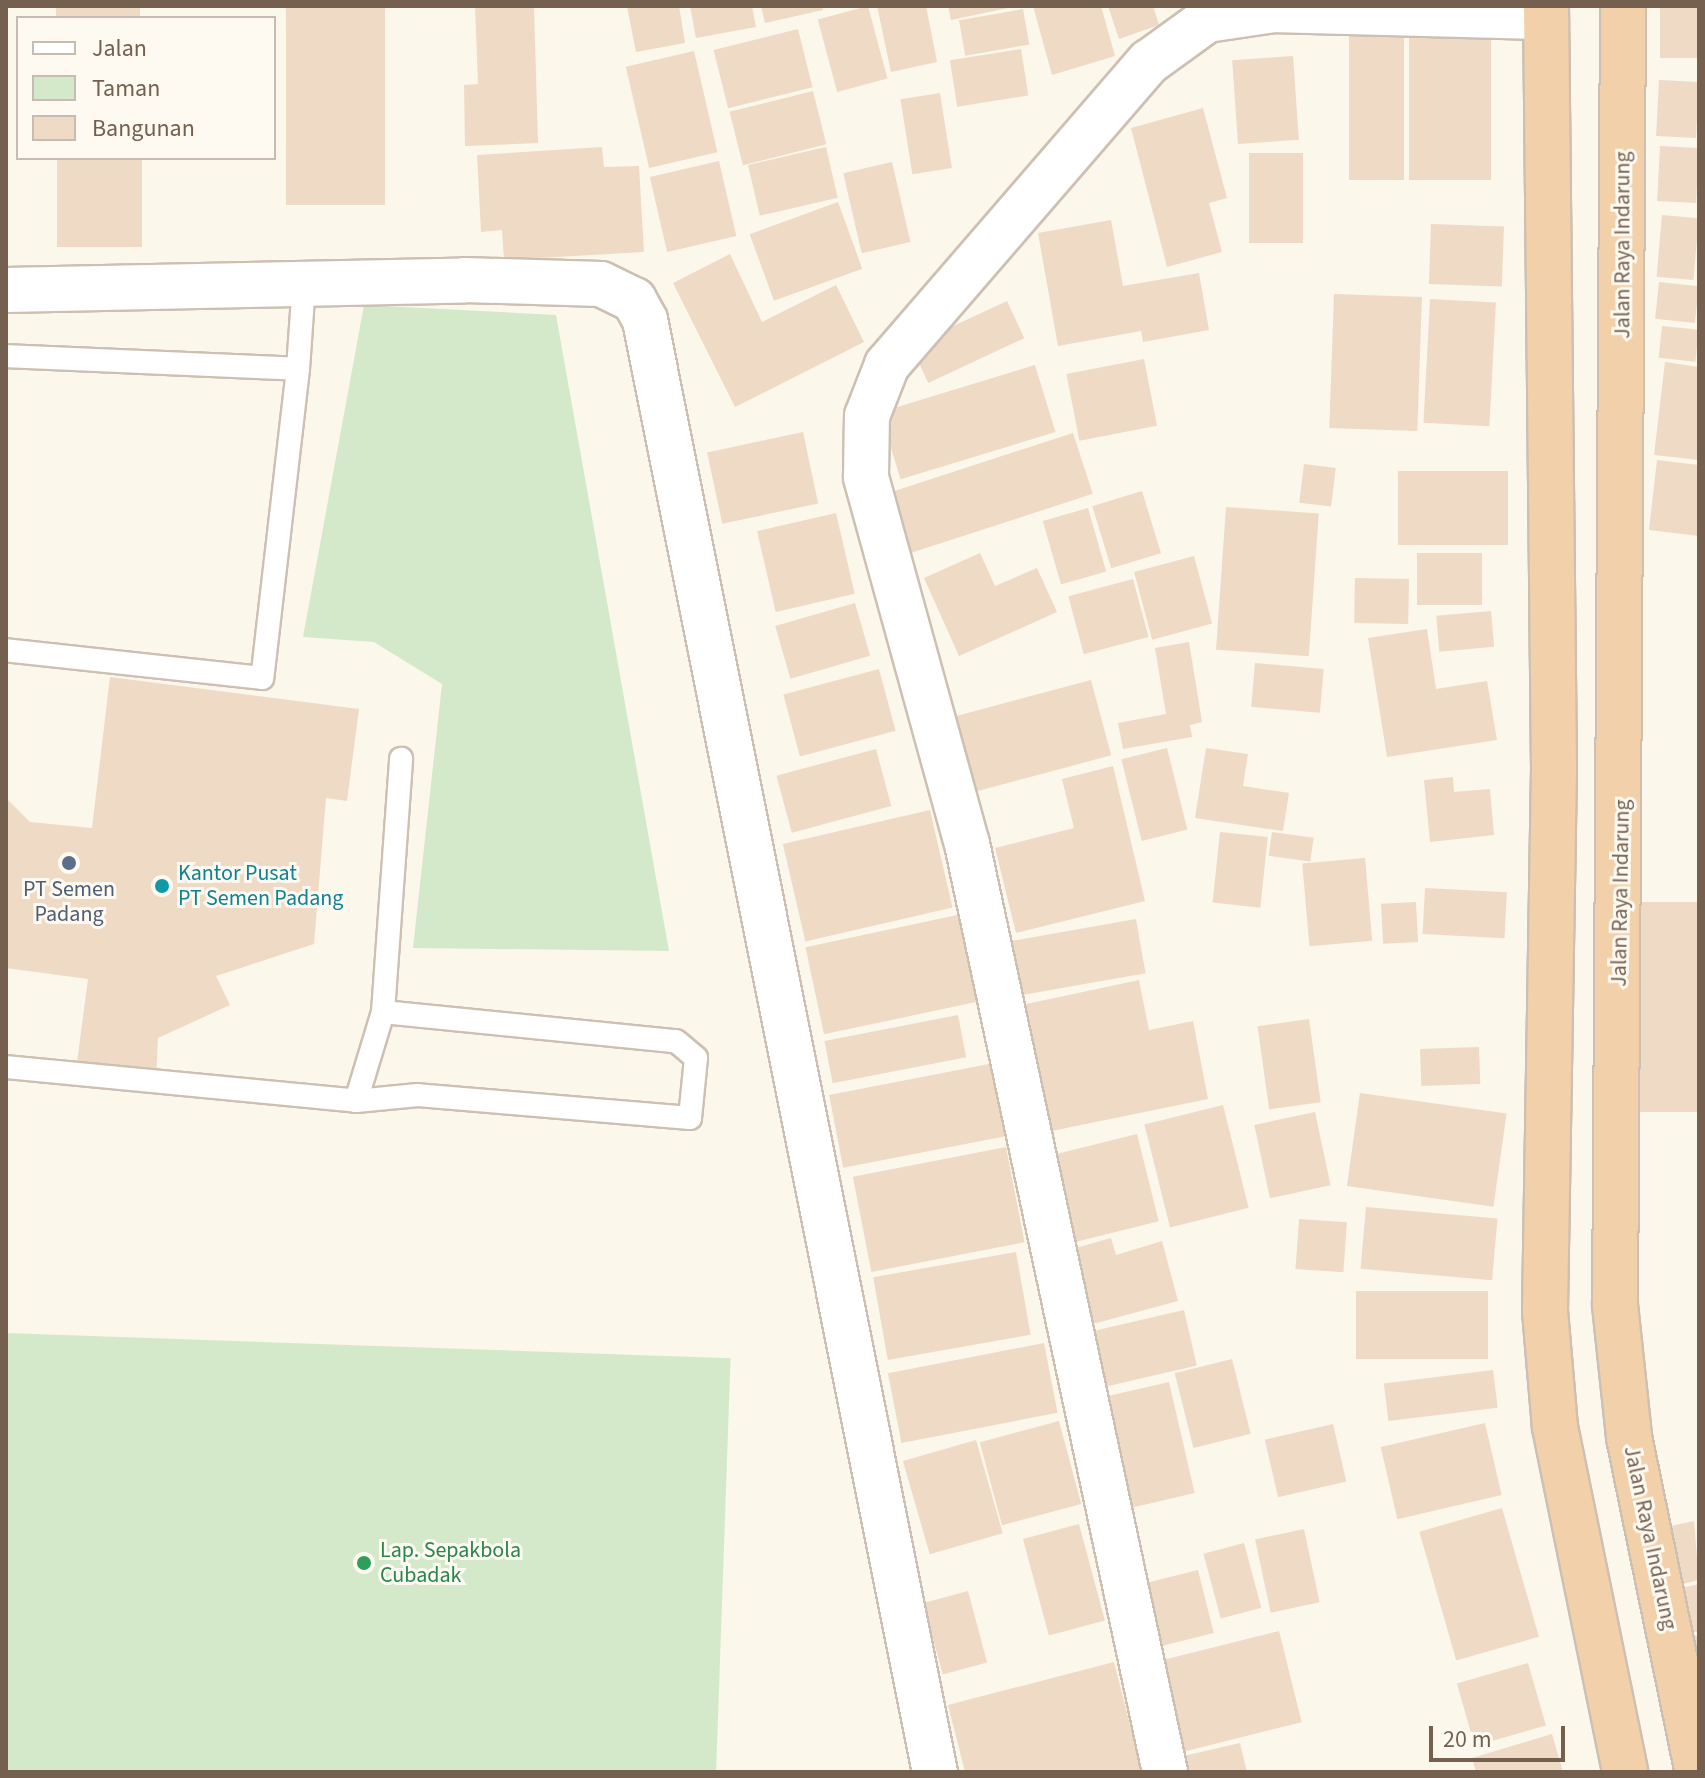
<!DOCTYPE html>
<style>
body{margin:0}
#map{position:relative;width:1705px;height:1778px;overflow:hidden;background:#fbf7eb;font-family:"Source Sans 3",sans-serif}
div>[style]{position:absolute}
[style*='--x']{left:calc(var(--x)*1px);top:calc(var(--y)*1px);width:calc(var(--w)*1px);rotate:calc(var(--a)*1deg)}
.green>*{inset:0;background:#d4e9ca;transform-origin:0 0}
.building>*{inset:0;background:#efdac5;transform-origin:0 0}
.roads{filter:drop-shadow(2px 0 #cdc0b2) drop-shadow(-2px 0 #cdc0b2) drop-shadow(0 2px #cdc0b2) drop-shadow(0 -2px #cdc0b2)}
.service>*{height:22px;margin:-11px;padding:0 11px;transform-origin:11px;border-radius:11px;background:#fff}
.minor>*{height:44px;margin:-22px;padding:0 22px;transform-origin:22px;border-radius:22px;background:#fff}
.trunk>*{height:44px;margin:-22px;padding:0 22px;transform-origin:22px;border-radius:22px;background:#f2d0a9}
.dots>*{width:22px;height:22px;translate:-50% -50%;box-sizing:border-box;border:4px solid #fefaf2;border-radius:50%}
span{translate:-50% -50%;white-space:nowrap;text-align:center;line-height:1.15;-webkit-text-stroke:6px #fefaf2;paint-order:stroke}
.street-label{font-size:22px;color:#756050}
.culture-label{font-size:22px;color:#0d838f}
.left{translate:0 -50%;text-align:left}
.service-label{font-size:22px;color:#4e5e75}
.leisure-label{font-size:22px;color:#27864d}
.frame{position:absolute;inset:0;border:8px solid #756050;pointer-events:none}
.legend{position:absolute;left:16px;top:16px;width:260px;height:144px;box-sizing:border-box;background:#fefaf2;border:2px solid #c7bcb1;margin:0;padding:10px 14px;list-style:none;font-size:24px;color:#756050}
.legend li{display:flex;align-items:center;gap:16px;height:40px}
.legend b{width:40px;border:2px solid #c7bcb1}
.scale{position:absolute;left:1429px;top:1726px;width:136px;height:36px;box-sizing:border-box;border:4px solid #756050;border-top:0;padding-left:10px;font-size:24px;line-height:28px;white-space:nowrap;color:#756050;-webkit-text-stroke:6px #fefaf2;paint-order:stroke}
</style>
<div id="map">
<div class="green">
<div style="clip-path:polygon(364px 305px,556px 315px,669px 951px,413px 948px,442px 684px,374px 642px,303px 637px)"></div>
<div style="left:6px;top:1333px;width:725px;height:439px;rotate:2deg"></div>
</div>
<div class="building">
<div style="left:56px;top:6px;width:84px;height:12px"></div>
<div style="left:286px;top:6px;width:99px;height:199px"></div>
<div style="clip-path:polygon(475px 6px,534px 6px,538px 143px,465px 146px,464px 85px,478px 84px)"></div>
<div style="clip-path:polygon(627px 6px,679px 6px,685px 43px,636px 52px)"></div>
<div style="clip-path:polygon(690px 6px,752px 6px,756px 27px,696px 38px)"></div>
<div style="clip-path:polygon(761px 6px,822px 6px,823px 10px,765px 23px)"></div>
<div style="left:868px;top:6px;width:75px;height:52px;rotate:75deg"></div>
<div style="clip-path:polygon(877px 6px,926px 6px,937px 62px,891px 72px)"></div>
<div style="clip-path:polygon(948px 6px,1013px 6px,1013px 7px,951px 20px)"></div>
<div style="clip-path:polygon(1033px 6px,1101px 6px,1115px 56px,1052px 75px)"></div>
<div style="clip-path:polygon(1108px 6px,1153px 6px,1159px 25px,1119px 39px)"></div>
<div style="left:1660px;top:6px;width:39px;height:52px"></div>
<div style="left:1023px;top:9px;width:36px;height:65px;rotate:80deg"></div>
<div style="left:1409px;top:26px;width:82px;height:154px"></div>
<div style="left:1404px;top:28px;width:152px;height:55px;rotate:90deg"></div>
<div style="left:798px;top:29px;width:60px;height:87px;rotate:76deg"></div>
<div style="left:1021px;top:49px;width:47px;height:72px;rotate:81deg"></div>
<div style="left:694px;top:51px;width:104px;height:70px;rotate:77deg"></div>
<div style="left:1293px;top:56px;width:84px;height:61px;rotate:86deg"></div>
<div style="left:1659px;top:80px;width:40px;height:56px;rotate:3deg"></div>
<div style="left:813px;top:91px;width:55px;height:86px;rotate:76deg"></div>
<div style="left:940px;top:93px;width:76px;height:40px;rotate:81deg"></div>
<div style="clip-path:polygon(1203px 108px,1227px 198px,1209px 203px,1222px 252px,1167px 267px,1131px 128px)"></div>
<div style="left:1660px;top:146px;width:39px;height:55px;rotate:3deg"></div>
<div style="clip-path:polygon(602px 147px,604px 167px,639px 166px,644px 252px,504px 260px,502px 230px,481px 232px,477px 155px)"></div>
<div style="left:826px;top:147px;width:52px;height:80px;rotate:77deg"></div>
<div style="left:1249px;top:153px;width:54px;height:90px"></div>
<div style="left:57px;top:158px;width:85px;height:89px"></div>
<div style="left:719px;top:161px;width:77px;height:71px;rotate:77deg"></div>
<div style="left:892px;top:162px;width:82px;height:50px;rotate:77deg"></div>
<div style="left:838px;top:202px;width:71px;height:94px;rotate:70deg"></div>
<div style="left:1662px;top:215px;width:37px;height:62px;rotate:5deg"></div>
<div style="clip-path:polygon(1111px 220px,1123px 286px,1199px 273px,1209px 330px,1143px 342px,1141px 331px,1058px 346px,1038px 233px)"></div>
<div style="left:1431px;top:224px;width:73px;height:60px;rotate:2deg"></div>
<div style="clip-path:polygon(730px 254px,762px 322px,836px 285px,864px 342px,735px 407px,673px 283px)"></div>
<div style="left:1659px;top:282px;width:40px;height:37px;rotate:6deg"></div>
<div style="left:1334px;top:294px;width:88px;height:134px;rotate:2deg"></div>
<div style="left:1430px;top:299px;width:66px;height:124px;rotate:3deg"></div>
<div style="left:1007px;top:301px;width:41px;height:106px;rotate:65deg"></div>
<div style="left:1662px;top:326px;width:37px;height:32px;rotate:6deg"></div>
<div style="left:1144px;top:359px;width:68px;height:79px;rotate:79deg"></div>
<div style="clip-path:polygon(1665px 362px,1699px 367px,1699px 460px,1654px 455px)"></div>
<div style="left:1035px;top:365px;width:70px;height:162px;rotate:73deg"></div>
<div style="left:803px;top:432px;width:73px;height:98px;rotate:78deg"></div>
<div style="left:1073px;top:433px;width:64px;height:199px;rotate:72deg"></div>
<div style="clip-path:polygon(1657px 460px,1699px 465px,1699px 536px,1649px 530px)"></div>
<div style="left:1304px;top:464px;width:32px;height:39px;rotate:7deg"></div>
<div style="left:1508px;top:471px;width:74px;height:110px;rotate:90deg"></div>
<div style="left:1142px;top:491px;width:65px;height:52px;rotate:73deg"></div>
<div style="left:1226px;top:507px;width:93px;height:143px;rotate:4deg"></div>
<div style="left:1088px;top:508px;width:66px;height:47px;rotate:74deg"></div>
<div style="left:836px;top:513px;width:83px;height:81px;rotate:77deg"></div>
<div style="clip-path:polygon(980px 553px,995px 586px,1037px 568px,1057px 612px,959px 656px,924px 578px)"></div>
<div style="left:1482px;top:553px;width:52px;height:65px;rotate:90deg"></div>
<div style="left:1194px;top:556px;width:70px;height:62px;rotate:75deg"></div>
<div style="left:1355px;top:578px;width:54px;height:45px;rotate:1deg"></div>
<div style="left:1133px;top:579px;width:60px;height:67px;rotate:75deg"></div>
<div style="left:855px;top:603px;width:55px;height:83px;rotate:74deg"></div>
<div style="left:1491px;top:611px;width:36px;height:55px;rotate:85deg"></div>
<div style="clip-path:polygon(1427px 629px,1436px 689px,1487px 681px,1497px 740px,1387px 757px,1368px 638px)"></div>
<div style="clip-path:polygon(1189px 642px,1202px 722px,1190px 725px,1192px 737px,1123px 749px,1118px 723px,1166px 714px,1155px 648px)"></div>
<div style="left:1255px;top:663px;width:69px;height:44px;rotate:5deg"></div>
<div style="left:879px;top:669px;width:64px;height:99px;rotate:75deg"></div>
<div style="clip-path:polygon(110px 677px,359px 709px,347px 801px,326px 798px,314px 944px,216px 976px,230px 1005px,158px 1038px,156px 1080px,76px 1070px,88px 979px,6px 968px,6px 798px,30px 822px,92px 828px)"></div>
<div style="left:1091px;top:680px;width:78px;height:141px;rotate:75deg"></div>
<div style="left:1167px;top:748px;width:84px;height:47px;rotate:76deg"></div>
<div style="clip-path:polygon(1206px 748px,1248px 754px,1243px 786px,1289px 793px,1283px 831px,1195px 818px)"></div>
<div style="left:876px;top:749px;width:59px;height:103px;rotate:75deg"></div>
<div style="clip-path:polygon(1113px 766px,1145px 901px,1016px 933px,995px 848px,1074px 828px,1062px 779px)"></div>
<div style="clip-path:polygon(1453px 777px,1454px 792px,1490px 789px,1494px 835px,1430px 842px,1424px 780px)"></div>
<div style="left:930px;top:810px;width:100px;height:151px;rotate:77deg"></div>
<div style="left:1220px;top:832px;width:48px;height:71px;rotate:6deg"></div>
<div style="left:1272px;top:832px;width:42px;height:24px;rotate:8deg"></div>
<div style="left:1365px;top:858px;width:83px;height:63px;rotate:85deg"></div>
<div style="left:1425px;top:888px;width:82px;height:46px;rotate:3deg"></div>
<div style="left:1416px;top:902px;width:40px;height:35px;rotate:87deg"></div>
<div style="left:1640px;top:902px;width:59px;height:210px"></div>
<div style="left:962px;top:914px;width:89px;height:160px;rotate:78deg"></div>
<div style="left:1136px;top:919px;width:55px;height:128px;rotate:80deg"></div>
<div style="clip-path:polygon(1139px 980px,1149px 1030px,1193px 1021px,1208px 1099px,1042px 1133px,1017px 1006px)"></div>
<div style="left:958px;top:1015px;width:43px;height:136px;rotate:79deg"></div>
<div style="left:1309px;top:1019px;width:84px;height:52px;rotate:82deg"></div>
<div style="left:1479px;top:1047px;width:37px;height:59px;rotate:88deg"></div>
<div style="left:994px;top:1063px;width:74px;height:168px;rotate:79deg"></div>
<div style="left:1360px;top:1093px;width:148px;height:94px;rotate:8deg"></div>
<div style="left:1223px;top:1105px;width:106px;height:81px;rotate:76deg"></div>
<div style="left:1315px;top:1112px;width:75px;height:62px;rotate:78deg"></div>
<div style="left:1137px;top:1134px;width:90px;height:91px;rotate:76deg"></div>
<div style="left:1006px;top:1147px;width:97px;height:156px;rotate:79deg"></div>
<div style="left:1366px;top:1207px;width:132px;height:62px;rotate:5deg"></div>
<div style="left:1299px;top:1219px;width:48px;height:50px;rotate:4deg"></div>
<div style="clip-path:polygon(1111px 1238px,1116px 1255px,1162px 1241px,1178px 1301px,1093px 1324px,1072px 1249px)"></div>
<div style="left:1016px;top:1252px;width:84px;height:145px;rotate:80deg"></div>
<div style="left:1356px;top:1291px;width:132px;height:68px"></div>
<div style="left:1184px;top:1310px;width:57px;height:93px;rotate:77deg"></div>
<div style="left:1044px;top:1343px;width:71px;height:159px;rotate:79deg"></div>
<div style="left:1232px;top:1359px;width:77px;height:59px;rotate:76deg"></div>
<div style="left:1493px;top:1370px;width:38px;height:110px;rotate:83deg"></div>
<div style="left:1169px;top:1382px;width:114px;height:67px;rotate:77deg"></div>
<div style="left:1059px;top:1421px;width:86px;height:82px;rotate:75deg"></div>
<div style="left:1485px;top:1423px;width:74px;height:107px;rotate:77deg"></div>
<div style="left:1333px;top:1424px;width:59px;height:70px;rotate:77deg"></div>
<div style="left:976px;top:1440px;width:97px;height:76px;rotate:74deg"></div>
<div style="left:1502px;top:1508px;width:134px;height:86px;rotate:74deg"></div>
<div style="clip-path:polygon(1694px 1521px,1699px 1580px,1671px 1587px,1657px 1529px)"></div>
<div style="left:1079px;top:1524px;width:100px;height:58px;rotate:75deg"></div>
<div style="left:1304px;top:1529px;width:75px;height:50px;rotate:78deg"></div>
<div style="left:1244px;top:1543px;width:67px;height:42px;rotate:75deg"></div>
<div style="left:1198px;top:1570px;width:65px;height:69px;rotate:76deg"></div>
<div style="clip-path:polygon(1699px 1584px,1699px 1631px,1682px 1635px,1672px 1590px)"></div>
<div style="left:968px;top:1591px;width:74px;height:46px;rotate:75deg"></div>
<div style="left:1279px;top:1631px;width:94px;height:131px;rotate:76deg"></div>
<div style="clip-path:polygon(1699px 1635px,1699px 1699px,1685px 1638px)"></div>
<div style="clip-path:polygon(1114px 1662px,1142px 1772px,965px 1772px,948px 1705px)"></div>
<div style="left:1528px;top:1663px;width:65px;height:74px;rotate:74deg"></div>
<div style="clip-path:polygon(1552px 1734px,1563px 1772px,1476px 1772px,1472px 1758px)"></div>
<div style="clip-path:polygon(1240px 1743px,1247px 1772px,1178px 1772px,1175px 1758px)"></div>
</div>
<div class="roads">
<div class="service">
<div style="--x:6;--y:356;--w:292;--a:2.5"></div>
<div style="--x:298;--y:369;--w:311;--a:96.6"></div>
<div style="--x:262;--y:678;--w:258;--a:-173.8"></div>
<div style="--x:298;--y:369;--w:86;--a:-86"></div>
<div style="--x:383;--y:1012;--w:294;--a:5.7"></div>
<div style="--x:676;--y:1041;--w:26;--a:40"></div>
<div style="--x:696;--y:1058;--w:60;--a:95.7"></div>
<div style="--x:690;--y:1118;--w:273;--a:-175.2"></div>
<div style="--x:418;--y:1095;--w:62;--a:174.5"></div>
<div style="--x:356;--y:1101;--w:93;--a:-73.1"></div>
<div style="--x:383;--y:1012;--w:254;--a:-85.9"></div>
<div style="--x:6;--y:1067;--w:352;--a:5.5"></div>
</div>
<div class="minor">
<div style="--x:6;--y:290;--w:459;--a:-1.2"></div>
<div style="--x:465;--y:280;--w:136;--a:1.7"></div>
<div style="--x:601;--y:284;--w:37;--a:26"></div>
<div style="--x:634;--y:300;--w:23;--a:61"></div>
<div style="--x:645;--y:320;--w:1481;--a:78.71"></div>
<div style="--x:1165;--y:1772;--w:949;--a:-102.04"></div>
<div style="--x:967;--y:844;--w:381;--a:-105.4"></div>
<div style="--x:866;--y:477;--w:61;--a:-89.1"></div>
<div style="--x:867;--y:416;--w:55;--a:-68.6"></div>
<div style="--x:887;--y:365;--w:401;--a:-49.2"></div>
<div style="--x:1149;--y:62;--w:72;--a:-35.9"></div>
<div style="--x:1207;--y:20;--w:68;--a:-8.5"></div>
<div style="--x:1274;--y:10;--w:272;--a:1.5"></div>
</div>
<div class="trunk">
<div style="--x:1546;--y:6;--w:762;--a:89.4"></div>
<div style="--x:1554;--y:768;--w:543;--a:90.95"></div>
<div style="--x:1545;--y:1311;--w:116;--a:85.1"></div>
<div style="--x:1555;--y:1427;--w:352;--a:78.5"></div>
<div style="--x:1623;--y:6;--w:1299;--a:90.35"></div>
<div style="--x:1615;--y:1305;--w:133;--a:83.9"></div>
<div style="--x:1629;--y:1437;--w:342;--a:78.4"></div>
</div>
</div>
<div class="dots">
<div style="left:69px;top:863px;background:#5c6f8a"></div>
<div style="left:162px;top:886px;background:#0f9aa8"></div>
<div style="left:364px;top:1563px;background:#2e9e5b"></div>
</div>
<div class="street-label">
<span style="left:1623px;top:245px;rotate:-90deg">Jalan Raya Indarung</span>
<span style="left:1621px;top:893px;rotate:-89deg">Jalan Raya Indarung</span>
<span style="left:1650px;top:1538px;rotate:78deg">Jalan Raya Indarung</span>
</div>
<div class="culture-label">
<span class="left" style="left:178px;top:886px">Kantor Pusat<br>PT Semen Padang</span>
</div>
<div class="service-label">
<span style="left:69px;top:902px">PT Semen<br>Padang</span>
</div>
<div class="leisure-label">
<span class="left" style="left:380px;top:1563px">Lap. Sepakbola<br>Cubadak</span>
</div>
<div class="frame"></div>
<ul class="legend">
<li><b style="height:10px;background:#fff"></b>Jalan</li>
<li><b style="height:22px;background:#d4e9ca"></b>Taman</li>
<li><b style="height:22px;background:#efdac5"></b>Bangunan</li>
</ul>
<div class="scale">20 m</div>
</div>
